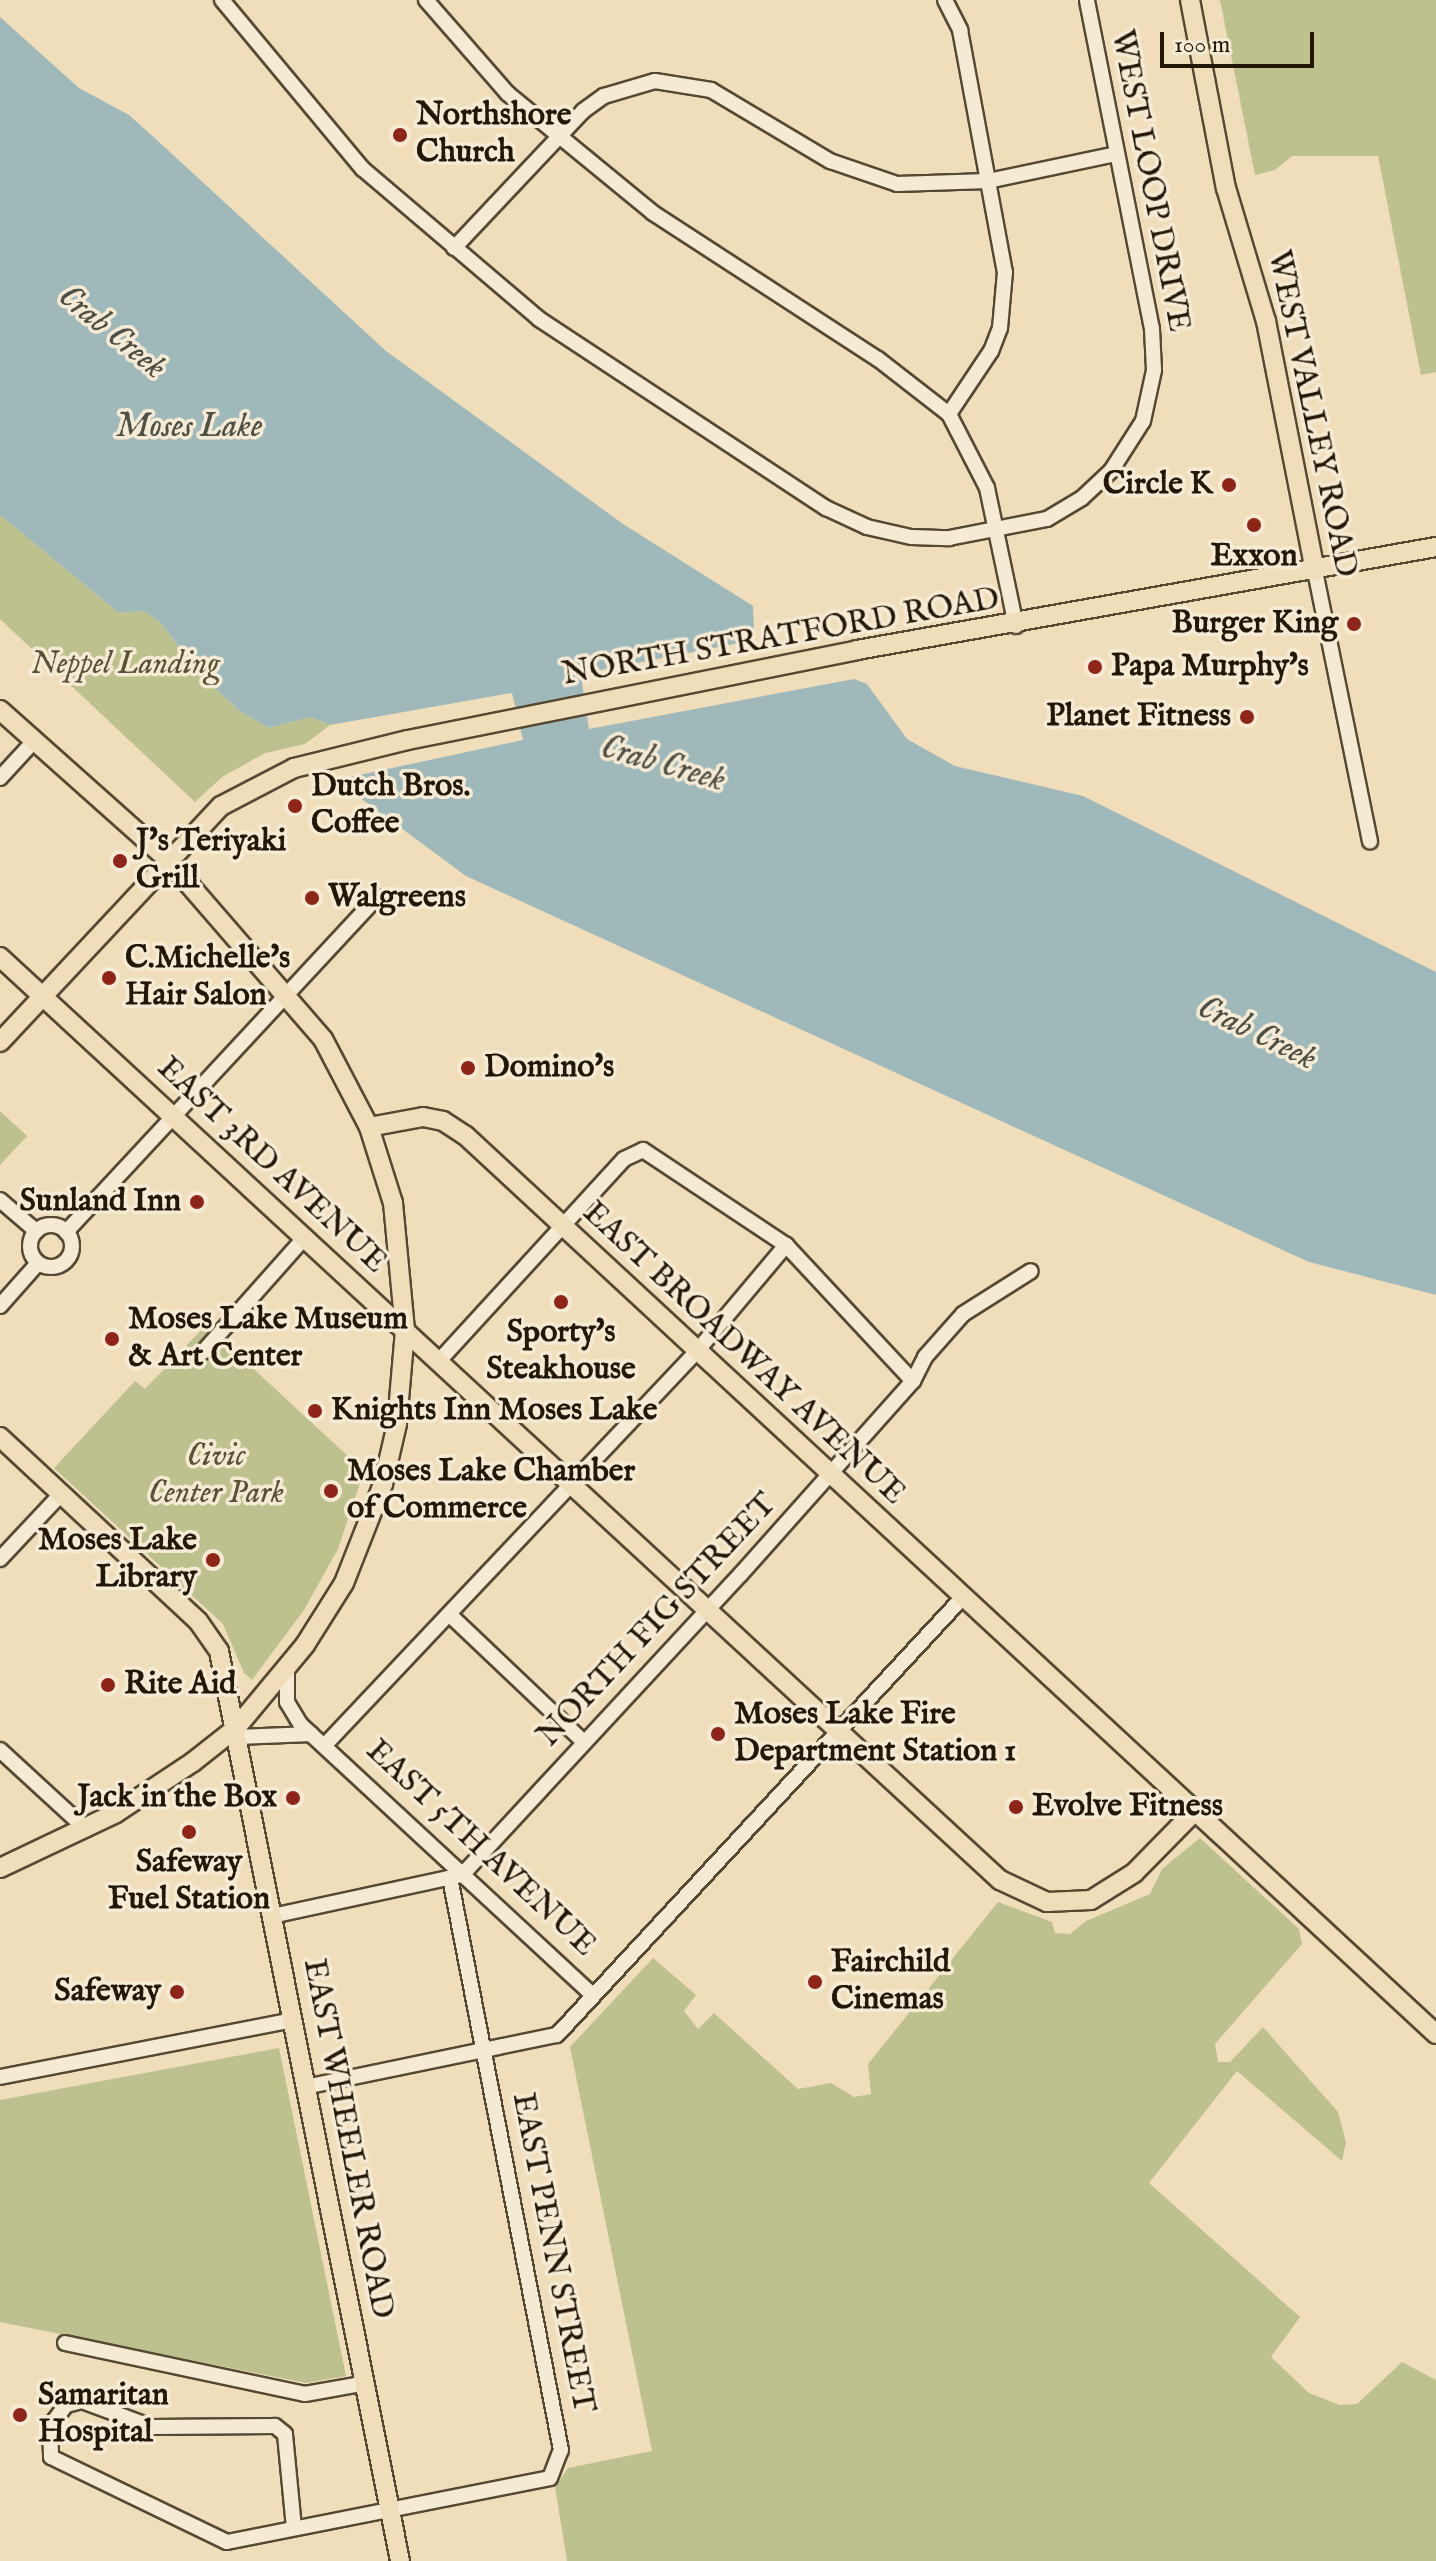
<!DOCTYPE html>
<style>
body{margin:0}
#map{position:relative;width:1436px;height:2561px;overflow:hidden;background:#f0debb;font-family:"IM FELL English",serif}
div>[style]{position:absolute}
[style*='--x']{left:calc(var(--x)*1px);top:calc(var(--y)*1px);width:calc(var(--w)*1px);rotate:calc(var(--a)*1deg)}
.green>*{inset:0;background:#bcc18e}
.water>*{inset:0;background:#9fb9bb}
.roads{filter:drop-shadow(2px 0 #564934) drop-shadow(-2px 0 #564934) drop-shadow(0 2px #564934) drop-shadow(0 -2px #564934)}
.minor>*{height:14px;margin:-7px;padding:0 7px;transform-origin:7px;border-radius:7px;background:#f5ead3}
.minor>.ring{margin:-7px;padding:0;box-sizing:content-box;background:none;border:14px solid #f5ead3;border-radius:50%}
.major>*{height:18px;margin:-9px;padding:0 9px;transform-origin:9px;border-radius:9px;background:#f0debb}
.dots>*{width:22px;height:22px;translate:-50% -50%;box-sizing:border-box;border:4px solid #f5ead3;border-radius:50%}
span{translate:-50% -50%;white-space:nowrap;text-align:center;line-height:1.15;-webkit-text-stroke:7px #f5ead3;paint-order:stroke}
.poi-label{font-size:32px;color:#231707;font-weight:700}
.left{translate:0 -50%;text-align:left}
.right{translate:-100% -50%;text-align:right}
.street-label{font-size:32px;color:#231707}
.park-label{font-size:32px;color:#595236;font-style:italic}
.water-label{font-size:34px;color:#4e5046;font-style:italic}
.scale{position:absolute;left:1160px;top:32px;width:154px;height:36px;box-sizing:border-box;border:4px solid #231707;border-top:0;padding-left:10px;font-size:24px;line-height:28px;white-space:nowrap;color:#231707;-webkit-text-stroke:6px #f5ead3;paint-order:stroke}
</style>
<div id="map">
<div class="green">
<div style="clip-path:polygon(1220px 0,1436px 0,1436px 372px,1421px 375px,1378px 156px,1292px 156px,1275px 170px,1255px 175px)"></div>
<div style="clip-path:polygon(0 515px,119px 613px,144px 611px,160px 622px,199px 674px,241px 712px,269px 728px,310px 717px,330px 725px,305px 744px,265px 753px,222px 777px,195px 802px,0 619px)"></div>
<div style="clip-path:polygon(0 1111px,27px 1136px,0 1165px)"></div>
<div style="clip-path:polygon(206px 1325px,364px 1471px,338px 1549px,304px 1610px,252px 1680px,244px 1673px,223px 1624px,54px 1468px,135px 1381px,145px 1389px)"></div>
<div style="clip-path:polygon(1200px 1838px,1299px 1929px,1302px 1944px,1215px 2044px,1218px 2062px,1230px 2062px,1263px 2027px,1338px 2112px,1346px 2142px,1342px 2161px,1237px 2071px,1149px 2183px,1300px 2317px,1271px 2357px,1309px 2393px,1340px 2405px,1357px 2404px,1402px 2362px,1436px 2380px,1436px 2561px,567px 2561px,555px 2487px,568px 2468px,652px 2451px,570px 2047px,653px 1958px,696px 1995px,684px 2011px,698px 2029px,714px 2013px,798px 2089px,831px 2083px,854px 2097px,871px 2094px,868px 2064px,998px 1902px,1052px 1922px,1055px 1933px,1070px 1934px,1086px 1921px,1150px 1894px,1162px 1869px)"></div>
<div style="clip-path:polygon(279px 2048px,346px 2376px,306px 2383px,0 2322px,0 2100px)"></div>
</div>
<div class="water">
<div style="clip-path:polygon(0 17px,79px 88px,129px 115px,158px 141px,386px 351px,623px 524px,753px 606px,754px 634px,744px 642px,586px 673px,582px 683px,589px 729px,854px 679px,867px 684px,907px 739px,955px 766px,1083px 796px,1436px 972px,1436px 1295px,1309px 1262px,466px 876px,336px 780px,523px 740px,512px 693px,330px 725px,310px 717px,269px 728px,241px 712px,199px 674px,160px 622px,144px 611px,119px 613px,0 515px)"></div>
</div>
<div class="roads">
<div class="minor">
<div style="--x:222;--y:0;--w:220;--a:50.2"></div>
<div style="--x:363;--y:169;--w:231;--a:40.4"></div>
<div style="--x:539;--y:319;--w:344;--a:33.4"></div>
<div style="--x:826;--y:508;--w:45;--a:24.9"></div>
<div style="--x:867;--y:527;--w:45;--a:12.8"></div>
<div style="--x:911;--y:537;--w:38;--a:2"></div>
<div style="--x:949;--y:538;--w:100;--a:-11"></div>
<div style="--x:1047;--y:519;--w:41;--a:-31"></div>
<div style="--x:1082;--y:498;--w:40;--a:-43"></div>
<div style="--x:1111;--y:471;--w:59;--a:-57.4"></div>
<div style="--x:1143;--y:421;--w:52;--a:-77.8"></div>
<div style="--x:1154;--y:370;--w:41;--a:-92.8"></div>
<div style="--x:1152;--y:329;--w:335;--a:-101.2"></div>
<div style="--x:426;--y:0;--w:123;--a:48.9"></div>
<div style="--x:507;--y:93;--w:189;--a:39.4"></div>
<div style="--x:653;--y:213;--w:268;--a:33"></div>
<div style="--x:878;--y:359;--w:90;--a:37.8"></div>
<div style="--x:949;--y:414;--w:83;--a:62.8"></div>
<div style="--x:987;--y:488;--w:141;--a:78.1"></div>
<div style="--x:945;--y:0;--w:34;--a:63"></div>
<div style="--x:960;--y:30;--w:246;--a:79.5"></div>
<div style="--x:1005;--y:272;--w:56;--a:95.1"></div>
<div style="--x:1000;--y:328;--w:25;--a:111"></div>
<div style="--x:991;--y:351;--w:76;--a:123.7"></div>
<div style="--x:454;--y:248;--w:188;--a:-46.7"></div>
<div style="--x:583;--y:111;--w:26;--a:-36"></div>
<div style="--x:604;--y:96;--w:53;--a:-16.4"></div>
<div style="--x:655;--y:81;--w:57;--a:9.1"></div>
<div style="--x:711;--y:90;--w:139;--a:30.8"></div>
<div style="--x:830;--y:161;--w:71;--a:18.9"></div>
<div style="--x:897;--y:184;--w:91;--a:-1.9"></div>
<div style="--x:988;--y:181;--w:131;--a:-11.9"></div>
<div style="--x:1315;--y:571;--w:276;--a:78.5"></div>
<div style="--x:0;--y:778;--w:50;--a:-47.4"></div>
<div style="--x:0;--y:1200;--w:48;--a:40.7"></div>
<div class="ring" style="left:30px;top:1225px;width:28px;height:28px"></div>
<div style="--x:66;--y:1232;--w:457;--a:-47.1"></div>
<div style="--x:0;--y:1306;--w:57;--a:-48.5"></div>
<div style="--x:203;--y:1352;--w:154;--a:-48.4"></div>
<div style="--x:438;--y:1362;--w:275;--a:-47.5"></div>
<div style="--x:624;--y:1159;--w:21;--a:-25"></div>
<div style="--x:643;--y:1150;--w:172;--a:33.6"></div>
<div style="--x:786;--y:1245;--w:186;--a:47"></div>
<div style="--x:0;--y:1559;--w:89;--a:-46.8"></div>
<div style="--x:451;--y:1616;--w:183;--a:43.5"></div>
<div style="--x:287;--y:1668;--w:34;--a:90"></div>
<div style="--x:287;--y:1702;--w:27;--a:59"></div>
<div style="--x:301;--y:1725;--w:398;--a:42.8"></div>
<div style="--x:238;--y:1737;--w:73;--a:-2.4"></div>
<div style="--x:325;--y:1745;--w:543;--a:-46.64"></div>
<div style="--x:698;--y:1350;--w:137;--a:-50"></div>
<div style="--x:0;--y:1750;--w:117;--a:42.6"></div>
<div style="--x:272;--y:1916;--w:194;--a:-12.2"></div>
<div style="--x:462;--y:1875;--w:409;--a:-47.2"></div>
<div style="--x:740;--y:1575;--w:260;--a:-48.3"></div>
<div style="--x:913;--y:1381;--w:27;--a:-63"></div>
<div style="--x:925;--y:1357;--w:57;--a:-48.5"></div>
<div style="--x:963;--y:1314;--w:80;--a:-32.3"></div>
<div style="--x:0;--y:2077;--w:298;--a:-11"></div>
<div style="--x:305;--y:2087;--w:257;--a:-11.7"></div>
<div style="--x:557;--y:2035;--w:597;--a:-47.17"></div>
<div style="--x:65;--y:2343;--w:245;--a:12"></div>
<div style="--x:305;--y:2394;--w:62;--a:-10.2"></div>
<div style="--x:294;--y:2528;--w:94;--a:-95.5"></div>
<div style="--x:285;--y:2434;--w:13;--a:-141"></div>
<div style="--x:275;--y:2426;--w:123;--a:179.5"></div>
<div style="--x:152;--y:2427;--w:75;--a:-159.6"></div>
<div style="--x:82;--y:2401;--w:16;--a:166"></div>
<div style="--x:66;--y:2405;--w:26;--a:127"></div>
<div style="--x:50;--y:2426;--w:31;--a:88"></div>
<div style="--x:51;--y:2457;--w:195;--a:25.8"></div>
<div style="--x:227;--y:2542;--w:329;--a:-11.2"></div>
<div style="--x:550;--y:2478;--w:30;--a:-69"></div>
<div style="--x:561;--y:2450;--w:583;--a:-100.98"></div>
</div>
<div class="major">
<div style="--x:1190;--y:0;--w:191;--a:79.2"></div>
<div style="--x:1226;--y:188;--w:139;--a:73.3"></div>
<div style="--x:1266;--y:321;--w:255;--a:78.9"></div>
<div style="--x:0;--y:710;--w:224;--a:41.7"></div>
<div style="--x:167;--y:859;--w:238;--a:49.1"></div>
<div style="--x:323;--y:1039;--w:99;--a:62.4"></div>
<div style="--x:369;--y:1127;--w:80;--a:72.5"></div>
<div style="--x:393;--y:1203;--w:128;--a:84.6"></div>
<div style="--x:405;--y:1330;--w:94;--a:94.9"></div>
<div style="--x:397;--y:1424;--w:62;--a:103.1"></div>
<div style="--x:383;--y:1484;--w:106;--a:111.5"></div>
<div style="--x:344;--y:1583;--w:73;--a:122.2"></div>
<div style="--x:305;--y:1645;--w:108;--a:129.7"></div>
<div style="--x:236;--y:1728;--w:55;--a:141.7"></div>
<div style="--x:193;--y:1762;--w:92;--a:146.5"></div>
<div style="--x:116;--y:1813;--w:128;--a:154.6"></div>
<div style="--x:0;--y:957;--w:1361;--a:42.71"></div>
<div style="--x:1000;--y:1880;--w:52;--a:25.1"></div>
<div style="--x:1047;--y:1902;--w:44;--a:-2.6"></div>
<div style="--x:1091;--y:1900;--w:51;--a:-32.1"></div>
<div style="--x:1134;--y:1873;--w:86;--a:-45.5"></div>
<div style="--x:0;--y:1042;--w:323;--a:-46.9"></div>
<div style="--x:221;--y:806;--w:82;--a:-27.5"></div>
<div style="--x:294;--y:768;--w:117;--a:-13.8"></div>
<div style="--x:408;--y:740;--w:458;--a:-11.3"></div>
<div style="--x:857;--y:650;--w:588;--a:-10.09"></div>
<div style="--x:369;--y:1127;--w:55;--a:-10.5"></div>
<div style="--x:423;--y:1117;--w:20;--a:11"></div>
<div style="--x:443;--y:1121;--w:27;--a:33"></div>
<div style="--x:466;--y:1136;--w:1322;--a:42.79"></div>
<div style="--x:0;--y:1437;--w:270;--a:42.9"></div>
<div style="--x:198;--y:1621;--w:37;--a:55"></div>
<div style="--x:219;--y:1651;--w:928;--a:78.75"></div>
</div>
</div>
<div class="dots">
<div style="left:400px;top:135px;background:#8f2418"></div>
<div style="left:1229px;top:485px;background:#8f2418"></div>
<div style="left:1254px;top:525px;background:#8f2418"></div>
<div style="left:1354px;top:624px;background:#8f2418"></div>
<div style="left:1095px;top:667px;background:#8f2418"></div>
<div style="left:1247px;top:717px;background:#8f2418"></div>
<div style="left:295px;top:806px;background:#8f2418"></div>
<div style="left:120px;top:861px;background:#8f2418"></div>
<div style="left:312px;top:898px;background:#8f2418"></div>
<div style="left:109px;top:978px;background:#8f2418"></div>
<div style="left:468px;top:1068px;background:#8f2418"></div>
<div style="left:197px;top:1202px;background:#8f2418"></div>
<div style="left:561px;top:1302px;background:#8f2418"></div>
<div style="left:112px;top:1339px;background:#8f2418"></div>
<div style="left:315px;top:1411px;background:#8f2418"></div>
<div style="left:331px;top:1491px;background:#8f2418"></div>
<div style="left:213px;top:1560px;background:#8f2418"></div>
<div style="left:108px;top:1685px;background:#8f2418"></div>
<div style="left:718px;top:1734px;background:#8f2418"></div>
<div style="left:293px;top:1798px;background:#8f2418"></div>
<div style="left:1016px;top:1807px;background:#8f2418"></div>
<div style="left:189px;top:1832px;background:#8f2418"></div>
<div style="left:815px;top:1982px;background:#8f2418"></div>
<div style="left:177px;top:1992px;background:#8f2418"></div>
<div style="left:20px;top:2415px;background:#8f2418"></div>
</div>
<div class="poi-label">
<span class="left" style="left:416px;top:135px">Northshore<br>Church</span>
<span class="right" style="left:1213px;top:485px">Circle K</span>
<span style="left:1254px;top:557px">Exxon</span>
<span class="right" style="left:1338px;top:624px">Burger King</span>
<span class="left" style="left:1111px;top:667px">Papa Murphy's</span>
<span class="right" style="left:1231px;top:717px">Planet Fitness</span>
<span class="left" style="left:311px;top:806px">Dutch Bros.<br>Coffee</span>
<span class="left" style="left:136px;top:861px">J's Teriyaki<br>Grill</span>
<span class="left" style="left:328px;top:898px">Walgreens</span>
<span class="left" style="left:125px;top:978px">C.Michelle's<br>Hair Salon</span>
<span class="left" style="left:484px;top:1068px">Domino's</span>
<span class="right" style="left:181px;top:1202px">Sunland Inn</span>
<span class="left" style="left:128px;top:1339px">Moses Lake Museum<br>&amp; Art Center</span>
<span style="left:561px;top:1352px">Sporty's<br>Steakhouse</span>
<span class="left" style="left:331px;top:1411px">Knights Inn Moses Lake</span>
<span class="left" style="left:347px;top:1491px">Moses Lake Chamber<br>of Commerce</span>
<span class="right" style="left:197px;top:1560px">Moses Lake<br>Library</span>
<span class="left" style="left:124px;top:1685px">Rite Aid</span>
<span class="left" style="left:734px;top:1734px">Moses Lake Fire<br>Department Station 1</span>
<span class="right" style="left:277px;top:1798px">Jack in the Box</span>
<span class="left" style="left:1032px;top:1807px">Evolve Fitness</span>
<span style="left:189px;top:1882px">Safeway<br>Fuel Station</span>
<span class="left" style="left:831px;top:1982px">Fairchild<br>Cinemas</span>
<span class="right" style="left:161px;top:1992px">Safeway</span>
<span class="left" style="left:38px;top:2415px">Samaritan<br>Hospital</span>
</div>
<div class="street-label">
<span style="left:1149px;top:181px;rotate:79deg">WEST LOOP DRIVE</span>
<span style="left:1311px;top:414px;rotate:78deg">WEST VALLEY ROAD</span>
<span style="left:781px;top:638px;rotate:-10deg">NORTH STRATFORD ROAD</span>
<span style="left:271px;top:1166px;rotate:43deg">EAST 3RD AVENUE</span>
<span style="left:743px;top:1354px;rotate:43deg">EAST BROADWAY AVENUE</span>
<span style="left:658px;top:1621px;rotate:-47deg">NORTH FIG STREET</span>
<span style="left:480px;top:1849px;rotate:43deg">EAST 5TH AVENUE</span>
<span style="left:347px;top:2139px;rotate:79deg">EAST WHEELER ROAD</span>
<span style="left:552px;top:2253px;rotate:79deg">EAST PENN STREET</span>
</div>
<div class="park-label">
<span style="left:125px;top:665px">Neppel Landing</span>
<span style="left:216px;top:1476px">Civic<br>Center Park</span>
</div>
<div class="water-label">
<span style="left:112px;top:332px;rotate:39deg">Crab Creek</span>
<span style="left:189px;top:427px">Moses Lake</span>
<span style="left:663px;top:764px;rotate:16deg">Crab Creek</span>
<span style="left:1257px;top:1033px;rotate:26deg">Crab Creek</span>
</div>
<div class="scale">100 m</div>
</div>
